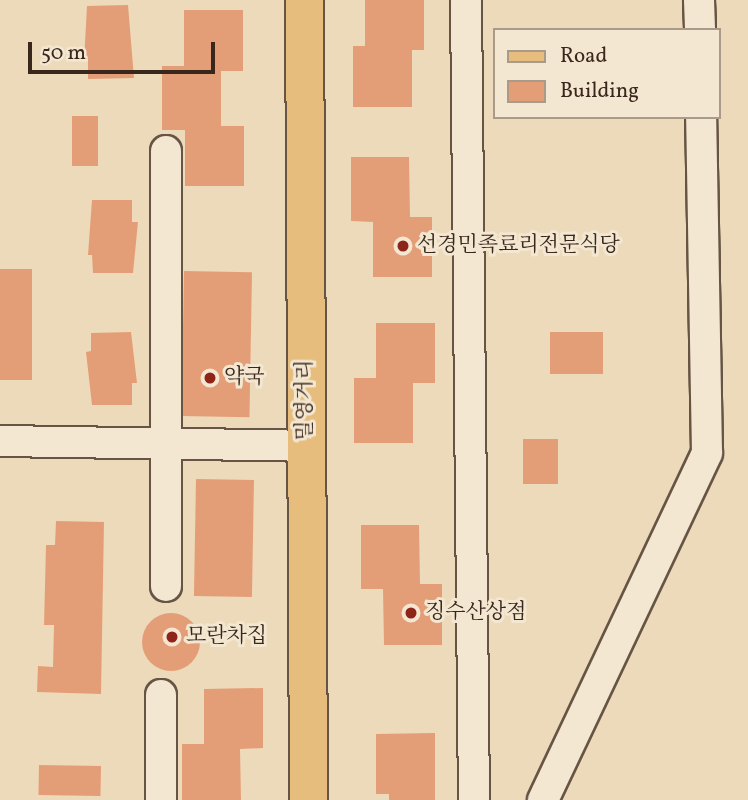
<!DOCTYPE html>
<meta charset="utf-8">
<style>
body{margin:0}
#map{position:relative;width:748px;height:800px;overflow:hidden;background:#eddaba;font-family:Vollkorn,"Noto Serif KR",serif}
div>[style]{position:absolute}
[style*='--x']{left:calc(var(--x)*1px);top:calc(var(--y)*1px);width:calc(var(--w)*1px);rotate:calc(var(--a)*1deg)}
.building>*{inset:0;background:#e49e77;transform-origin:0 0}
.round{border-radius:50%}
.roads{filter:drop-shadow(2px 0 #665444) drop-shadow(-2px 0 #665444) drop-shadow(0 2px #665444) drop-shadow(0 -2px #665444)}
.minor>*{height:30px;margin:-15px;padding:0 15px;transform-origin:15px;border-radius:15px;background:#f3e7d2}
.major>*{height:37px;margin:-18.5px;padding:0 18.5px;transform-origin:18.5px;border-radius:18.5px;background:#e6bd7d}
.dots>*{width:19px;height:19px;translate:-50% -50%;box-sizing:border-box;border:4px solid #f3e7d2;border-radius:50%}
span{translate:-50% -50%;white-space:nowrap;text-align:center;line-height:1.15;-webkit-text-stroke:6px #f3e7d2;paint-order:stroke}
.poi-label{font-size:21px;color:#39271c}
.left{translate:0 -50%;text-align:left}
.street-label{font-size:21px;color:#39271c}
.legend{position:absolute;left:493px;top:28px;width:228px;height:91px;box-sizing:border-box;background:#f3e7d2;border:2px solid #a99a89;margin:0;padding:9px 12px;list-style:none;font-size:21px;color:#39271c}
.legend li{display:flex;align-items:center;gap:14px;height:35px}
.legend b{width:35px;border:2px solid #a99a89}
.scale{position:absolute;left:28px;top:42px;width:187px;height:32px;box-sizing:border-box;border:4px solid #39271c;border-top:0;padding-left:9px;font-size:21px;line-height:24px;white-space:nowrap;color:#39271c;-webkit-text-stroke:5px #f3e7d2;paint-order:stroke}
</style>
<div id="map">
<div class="building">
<div style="clip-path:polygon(365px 0,424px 0,424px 50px,412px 50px,412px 107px,353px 107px,353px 46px,365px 46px)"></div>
<div style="clip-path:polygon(128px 5px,134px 78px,88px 79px,88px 60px,84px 61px,87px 6px)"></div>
<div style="clip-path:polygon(184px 10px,243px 10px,243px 71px,221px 71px,221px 126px,244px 126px,244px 186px,185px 186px,185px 130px,162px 130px,162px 66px,184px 66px)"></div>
<div style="left:72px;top:116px;width:26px;height:50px"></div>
<div style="clip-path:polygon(351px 157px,409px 157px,410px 217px,432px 217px,432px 277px,373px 277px,373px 222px,351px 221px)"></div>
<div style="clip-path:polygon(92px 200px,132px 200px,132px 222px,138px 222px,133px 273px,93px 273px,92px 255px,88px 255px)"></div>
<div style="left:0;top:269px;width:32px;height:111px"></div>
<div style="left:184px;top:271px;width:68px;height:145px;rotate:1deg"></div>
<div style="clip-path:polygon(376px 323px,435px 323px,435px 383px,413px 383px,413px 443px,354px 443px,354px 378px,376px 378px)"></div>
<div style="clip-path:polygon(131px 332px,137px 383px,132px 383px,132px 405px,92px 405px,86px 352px,91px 351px,91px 333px)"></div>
<div style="left:550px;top:332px;width:53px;height:42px"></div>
<div style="left:523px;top:439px;width:35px;height:45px"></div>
<div style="left:196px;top:479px;width:58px;height:117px;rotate:1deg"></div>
<div style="clip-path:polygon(56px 521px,104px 522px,101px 694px,37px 692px,38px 666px,53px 667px,54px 625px,44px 625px,46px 545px,55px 545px)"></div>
<div style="clip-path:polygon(361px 525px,419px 525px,420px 584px,442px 584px,442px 645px,384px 645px,383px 589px,361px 589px)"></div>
<div class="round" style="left:142px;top:613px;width:58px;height:58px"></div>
<div style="clip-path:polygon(263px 688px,263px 748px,240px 749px,241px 800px,182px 800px,182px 744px,204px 744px,204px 689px)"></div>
<div style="clip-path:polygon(435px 733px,435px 800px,389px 800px,389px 794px,376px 794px,376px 734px)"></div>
<div style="left:39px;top:765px;width:62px;height:30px;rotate:1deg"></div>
</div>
<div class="roads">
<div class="minor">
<div style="--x:466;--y:0;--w:800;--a:89.43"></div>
<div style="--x:699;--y:0;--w:30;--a:88"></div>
<div style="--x:166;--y:151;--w:435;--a:90"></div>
<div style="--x:0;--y:441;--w:306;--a:0.9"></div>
<div style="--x:161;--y:695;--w:105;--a:90"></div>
<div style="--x:543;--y:800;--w:384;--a:-64.7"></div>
<div style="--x:707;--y:453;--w:336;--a:-91"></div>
</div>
<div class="major">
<div style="--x:304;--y:0;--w:800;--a:89.71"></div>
</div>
</div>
<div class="dots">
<div style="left:403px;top:246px;background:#8f2418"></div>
<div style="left:210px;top:378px;background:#8f2418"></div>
<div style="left:411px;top:613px;background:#8f2418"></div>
<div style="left:172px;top:637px;background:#8f2418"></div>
</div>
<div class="poi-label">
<span class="left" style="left:417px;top:246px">선경민족료리전문식당</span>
<span class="left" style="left:224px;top:378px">약국</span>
<span class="left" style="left:425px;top:613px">징수산상점</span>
<span class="left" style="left:186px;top:637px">모란차집</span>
</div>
<div class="street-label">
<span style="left:306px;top:400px;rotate:-90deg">밀영거리</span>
</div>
<ul class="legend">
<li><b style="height:9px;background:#e6bd7d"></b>Road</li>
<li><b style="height:19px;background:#e49e77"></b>Building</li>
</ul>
<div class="scale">50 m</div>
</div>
